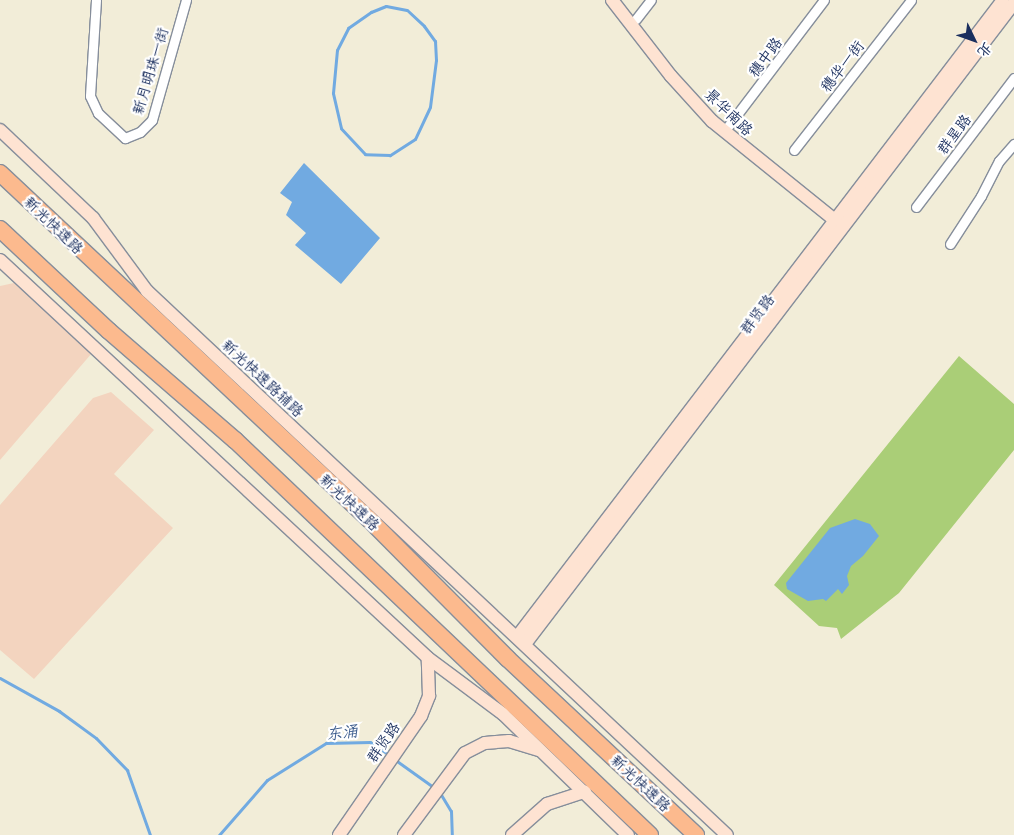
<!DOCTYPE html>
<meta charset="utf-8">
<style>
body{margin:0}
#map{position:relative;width:1014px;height:835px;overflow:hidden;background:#f2edd8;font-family:"Patrick Hand","LXGW WenKai TC",sans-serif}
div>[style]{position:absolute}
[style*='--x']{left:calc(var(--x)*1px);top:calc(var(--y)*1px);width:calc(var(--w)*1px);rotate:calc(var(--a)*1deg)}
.built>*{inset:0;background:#f3d4bf}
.green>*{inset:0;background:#aace77}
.water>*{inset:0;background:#71aae1}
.stream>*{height:3px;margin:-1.5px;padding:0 1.5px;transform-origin:1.5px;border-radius:1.5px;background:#71aae1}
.roads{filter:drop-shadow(1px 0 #868e9b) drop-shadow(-1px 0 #868e9b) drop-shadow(0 1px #868e9b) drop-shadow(0 -1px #868e9b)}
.street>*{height:9px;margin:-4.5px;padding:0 4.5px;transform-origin:4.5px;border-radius:4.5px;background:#fff}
.secondary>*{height:12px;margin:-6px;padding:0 6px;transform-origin:6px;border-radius:6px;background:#fee3d2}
.highway>*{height:16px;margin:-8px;padding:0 8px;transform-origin:8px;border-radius:8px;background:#fcba8e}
span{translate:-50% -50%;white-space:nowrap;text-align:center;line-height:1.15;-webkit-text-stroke:4.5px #fff;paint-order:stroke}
.street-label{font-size:15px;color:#1b2f5e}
.water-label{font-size:16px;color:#395a8c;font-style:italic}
.north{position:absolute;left:949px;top:15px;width:50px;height:50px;-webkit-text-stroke:4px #fff;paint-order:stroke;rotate:132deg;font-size:14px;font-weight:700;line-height:20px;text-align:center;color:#1b2f5e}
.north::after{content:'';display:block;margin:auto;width:18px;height:22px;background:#1b2f5e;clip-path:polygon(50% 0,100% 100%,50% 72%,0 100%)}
</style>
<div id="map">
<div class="built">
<div style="clip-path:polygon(14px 283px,92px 353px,0 460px,0 286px)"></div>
<div style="clip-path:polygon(111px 392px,154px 430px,114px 474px,173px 528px,34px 679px,0 650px,0 505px,93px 398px)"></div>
</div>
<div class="green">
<div style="clip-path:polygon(959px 356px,1014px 404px,1014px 450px,899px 593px,841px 639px,837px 628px,819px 626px,774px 585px)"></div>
</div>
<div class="water">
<div style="clip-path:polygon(304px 163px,380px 238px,341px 284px,295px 245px,306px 233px,286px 215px,292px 202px,280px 193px)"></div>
<div style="clip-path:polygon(855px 519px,870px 524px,879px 536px,863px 556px,851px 566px,847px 576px,849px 585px,842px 594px,838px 589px,826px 601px,823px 599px,808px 601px,787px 589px,786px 583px,830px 528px)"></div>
</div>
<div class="stream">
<div style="--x:386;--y:6;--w:21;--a:11"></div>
<div style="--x:407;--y:10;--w:23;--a:43"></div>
<div style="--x:424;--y:26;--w:19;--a:54"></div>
<div style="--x:435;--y:41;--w:19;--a:87"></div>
<div style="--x:436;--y:60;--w:47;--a:97.3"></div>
<div style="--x:430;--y:107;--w:35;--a:115"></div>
<div style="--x:415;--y:139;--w:30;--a:147"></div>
<div style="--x:390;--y:155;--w:25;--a:-178"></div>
<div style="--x:365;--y:154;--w:35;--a:-133"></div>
<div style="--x:341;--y:128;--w:36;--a:-103"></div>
<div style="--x:333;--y:93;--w:43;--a:-84.7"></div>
<div style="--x:337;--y:50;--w:25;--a:-63"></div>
<div style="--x:348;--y:28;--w:28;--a:-35"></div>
<div style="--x:371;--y:12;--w:16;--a:-22"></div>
<div style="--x:0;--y:678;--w:68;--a:29.2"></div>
<div style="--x:59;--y:711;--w:46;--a:36.1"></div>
<div style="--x:96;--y:738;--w:45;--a:45.9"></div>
<div style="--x:127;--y:770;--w:69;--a:70.5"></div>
<div style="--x:394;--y:759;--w:52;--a:35.5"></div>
<div style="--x:440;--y:793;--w:21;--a:59"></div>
<div style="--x:451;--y:811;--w:24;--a:88"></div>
<div style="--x:219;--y:835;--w:73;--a:-48.9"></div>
<div style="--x:267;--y:780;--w:70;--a:-32.1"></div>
<div style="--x:326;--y:743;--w:44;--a:-1.3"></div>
<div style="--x:370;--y:742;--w:23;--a:34"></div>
</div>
<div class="roads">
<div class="street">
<div style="--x:96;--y:0;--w:96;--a:93.6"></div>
<div style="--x:90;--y:96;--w:19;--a:65"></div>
<div style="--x:98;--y:113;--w:37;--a:43"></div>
<div style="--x:125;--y:138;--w:16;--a:-22"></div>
<div style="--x:140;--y:132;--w:17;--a:-45"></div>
<div style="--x:152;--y:120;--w:125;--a:-74.2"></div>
<div style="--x:636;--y:19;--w:24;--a:-52"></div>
<div style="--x:726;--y:129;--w:162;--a:-52.8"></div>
<div style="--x:794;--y:150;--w:190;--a:-52"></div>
<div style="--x:916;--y:207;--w:162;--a:-52.8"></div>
<div style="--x:950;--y:244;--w:57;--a:-57.1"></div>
<div style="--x:981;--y:196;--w:39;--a:-63"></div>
<div style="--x:999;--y:161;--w:23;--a:-49"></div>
</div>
<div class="secondary">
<div style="--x:612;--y:0;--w:96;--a:52.2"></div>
<div style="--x:671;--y:76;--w:61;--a:47.7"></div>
<div style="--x:712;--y:121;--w:166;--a:38.9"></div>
<div style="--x:0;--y:130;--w:128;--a:43.4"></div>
<div style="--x:93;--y:218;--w:91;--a:53.5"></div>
<div style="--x:147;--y:291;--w:795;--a:43.17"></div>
<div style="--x:0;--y:260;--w:584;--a:42.92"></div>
<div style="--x:428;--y:658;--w:94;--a:36.7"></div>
<div style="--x:503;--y:714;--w:174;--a:44.1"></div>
<div style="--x:517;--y:637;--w:801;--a:-52.66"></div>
<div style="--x:525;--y:644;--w:806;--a:-52.66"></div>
<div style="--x:339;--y:835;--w:145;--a:-55.4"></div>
<div style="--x:421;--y:716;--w:22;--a:-68"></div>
<div style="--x:429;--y:696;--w:38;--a:-92"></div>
<div style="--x:404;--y:835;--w:102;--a:-53.4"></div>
<div style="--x:465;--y:753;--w:22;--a:-27"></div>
<div style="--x:485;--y:743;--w:24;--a:-5"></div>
<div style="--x:509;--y:741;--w:31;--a:17"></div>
<div style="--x:512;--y:835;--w:47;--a:-41.5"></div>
<div style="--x:547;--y:804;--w:40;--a:-18"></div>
</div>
<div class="highway">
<div style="--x:0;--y:173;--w:506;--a:43.16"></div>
<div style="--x:369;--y:519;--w:196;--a:45.2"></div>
<div style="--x:507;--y:658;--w:259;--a:43.1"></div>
<div style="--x:0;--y:229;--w:149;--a:43.1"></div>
<div style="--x:109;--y:331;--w:167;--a:40.9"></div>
<div style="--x:235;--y:440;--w:573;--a:43.59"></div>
</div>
</div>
<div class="street-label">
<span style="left:765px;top:57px;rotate:-53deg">穗中路</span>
<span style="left:842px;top:66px;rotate:-52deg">穗华一街</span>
<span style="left:150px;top:71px;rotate:-73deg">新月明珠一街</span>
<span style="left:729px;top:112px;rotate:44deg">景华南路</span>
<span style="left:954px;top:134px;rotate:-53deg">群星路</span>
<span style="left:54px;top:225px;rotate:44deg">新光快速路</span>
<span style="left:757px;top:314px;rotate:-53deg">群贤路</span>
<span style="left:263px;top:378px;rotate:43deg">新光快速路辅路</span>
<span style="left:350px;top:502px;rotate:43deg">新光快速路</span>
<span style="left:383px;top:742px;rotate:-55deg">群贤路</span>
<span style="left:641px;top:783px;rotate:43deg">新光快速路</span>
</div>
<div class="water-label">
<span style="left:342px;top:732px;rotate:-6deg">东涌</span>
</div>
<div class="north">北</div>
</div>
